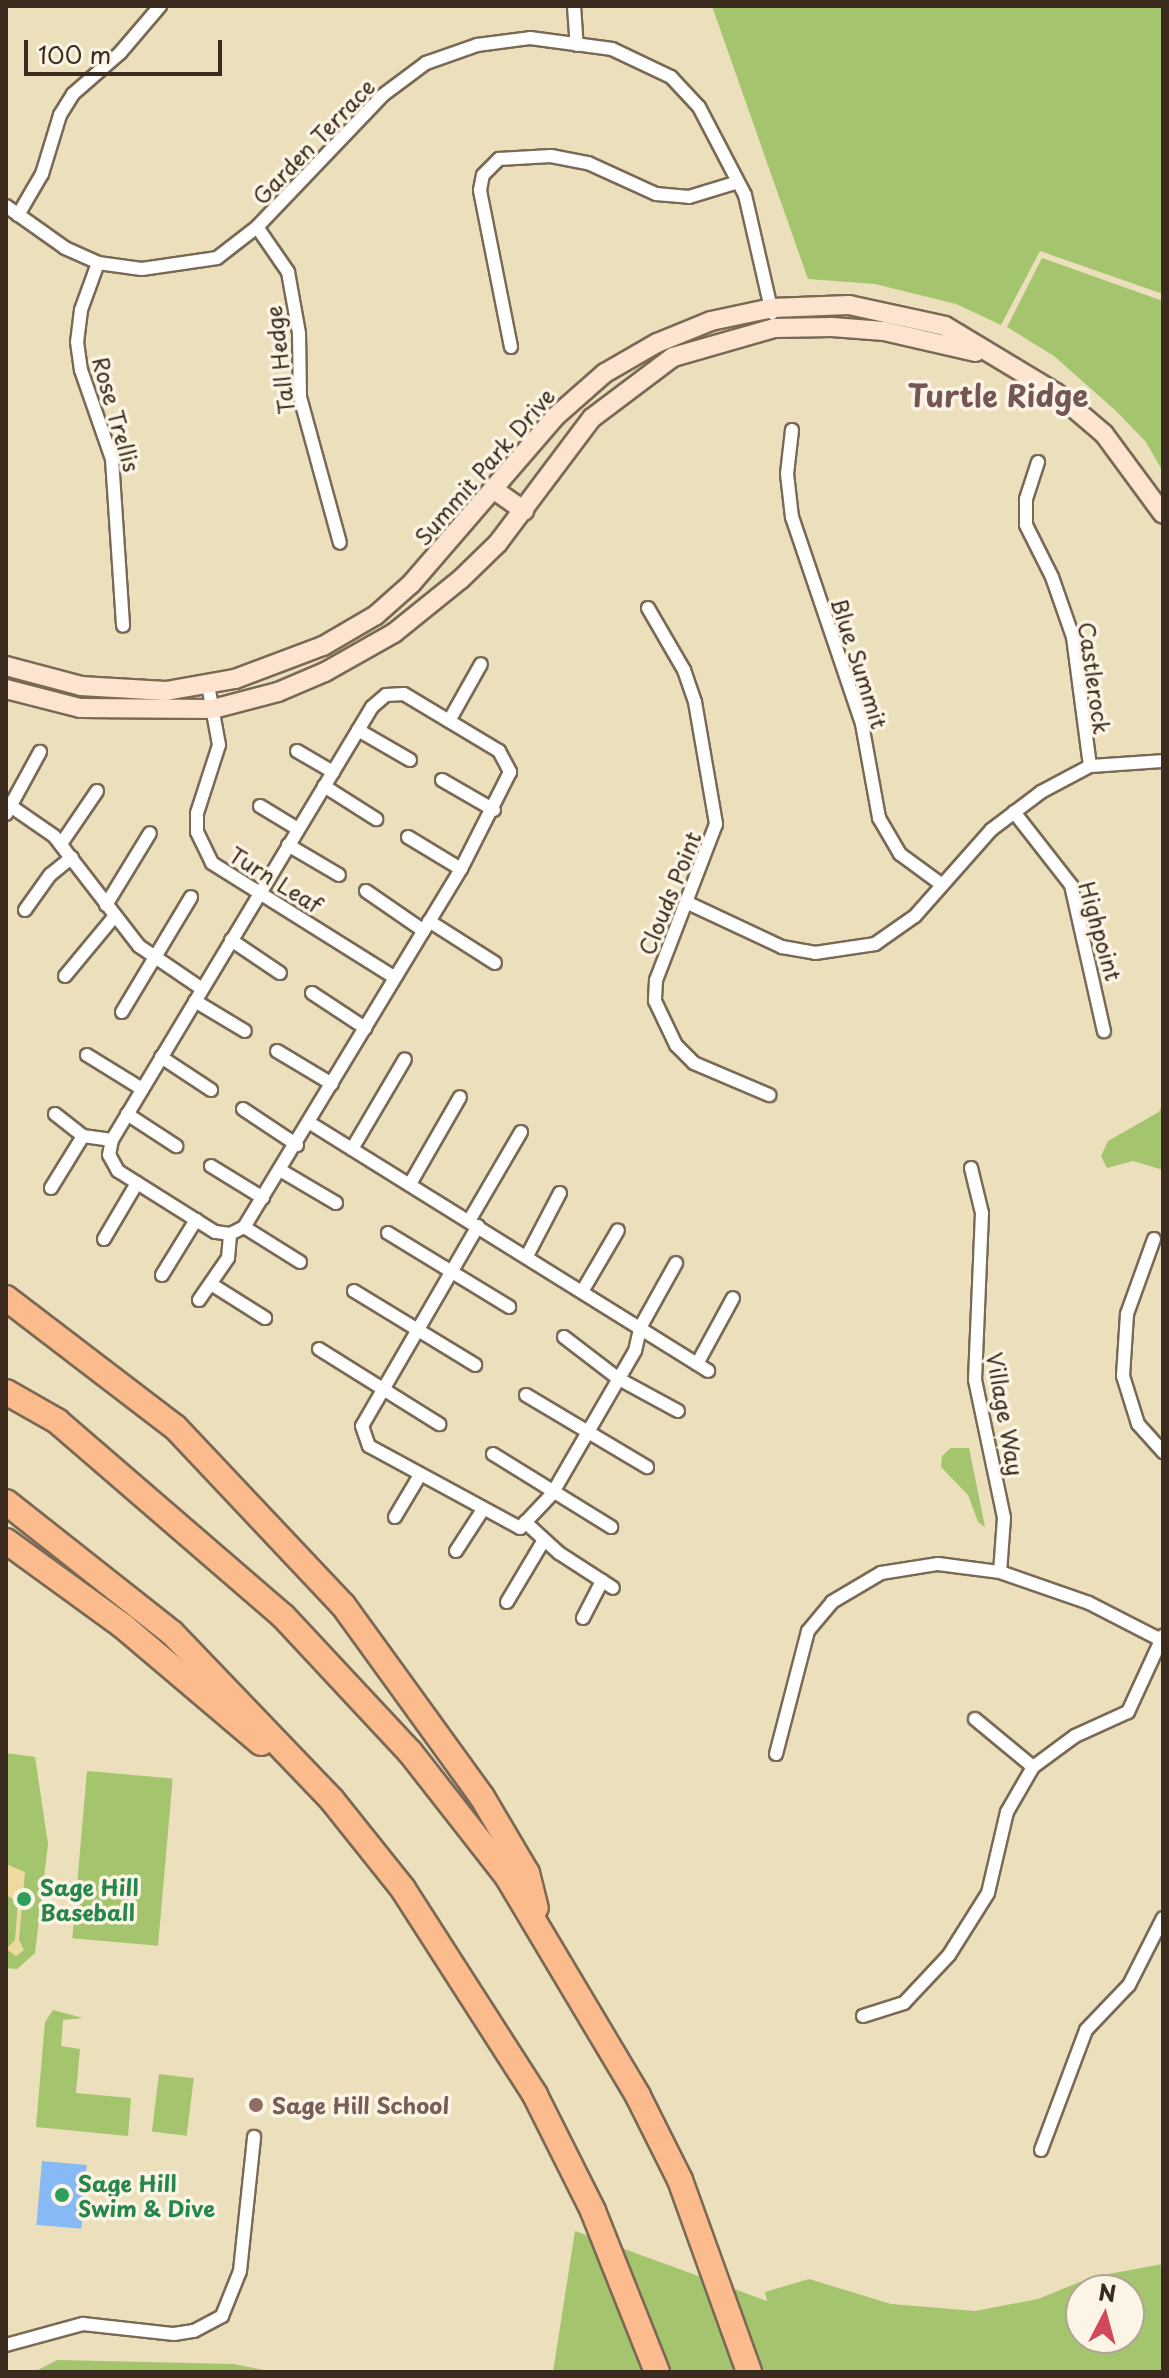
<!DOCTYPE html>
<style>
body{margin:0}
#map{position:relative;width:1169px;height:2378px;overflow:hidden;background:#ebdfbc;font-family:"Playpen Sans",sans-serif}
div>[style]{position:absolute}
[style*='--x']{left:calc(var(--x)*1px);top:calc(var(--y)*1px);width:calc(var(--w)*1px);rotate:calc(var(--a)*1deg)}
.green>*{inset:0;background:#a4c56d;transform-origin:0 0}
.sand>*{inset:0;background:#eeda9e}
.water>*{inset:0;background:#87b9f4;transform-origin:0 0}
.roads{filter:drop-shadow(2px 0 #796955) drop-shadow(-2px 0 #796955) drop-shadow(0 2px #796955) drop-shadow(0 -2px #796955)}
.street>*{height:12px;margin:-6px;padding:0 6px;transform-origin:6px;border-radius:6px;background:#fff}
.secondary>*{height:18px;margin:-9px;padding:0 9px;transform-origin:9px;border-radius:9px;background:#fde4d1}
.highway>*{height:24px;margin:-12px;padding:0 12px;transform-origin:12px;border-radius:12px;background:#fbbb8c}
.dots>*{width:22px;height:22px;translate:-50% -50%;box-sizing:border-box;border:4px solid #fcf5e5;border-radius:50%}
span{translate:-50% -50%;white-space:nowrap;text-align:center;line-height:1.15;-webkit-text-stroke:7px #fcf5e5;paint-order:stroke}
.street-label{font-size:22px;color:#3b2a1e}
.leisure-label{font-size:22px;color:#27864d;font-weight:700}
.left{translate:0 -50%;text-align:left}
.education-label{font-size:22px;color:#785e54;font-weight:700}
.district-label{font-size:30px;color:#745654;font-weight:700}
.frame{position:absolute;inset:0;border:8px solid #3b2a1e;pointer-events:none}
.north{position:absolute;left:1065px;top:2274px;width:80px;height:80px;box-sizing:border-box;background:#fcf5e5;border:2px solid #afa495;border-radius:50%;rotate:6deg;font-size:22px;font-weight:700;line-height:32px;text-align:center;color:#3b2a1e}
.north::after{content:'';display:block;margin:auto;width:28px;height:36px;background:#d1495b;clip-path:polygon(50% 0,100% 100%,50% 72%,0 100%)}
.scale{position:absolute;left:24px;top:40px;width:198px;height:36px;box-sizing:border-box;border:4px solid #3b2a1e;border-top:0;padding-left:10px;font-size:24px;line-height:28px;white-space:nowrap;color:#3b2a1e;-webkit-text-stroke:6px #fcf5e5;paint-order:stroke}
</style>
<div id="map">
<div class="green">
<div style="clip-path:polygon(712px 6px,1163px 6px,1163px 294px,1040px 251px,1001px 325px,956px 304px,875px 284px,808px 279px)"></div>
<div style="clip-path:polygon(1042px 258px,1163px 301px,1163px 472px,1146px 442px,1116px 411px,1054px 356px,1007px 327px)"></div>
<div style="clip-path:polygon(1163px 1102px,1163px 1170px,1133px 1161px,1107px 1168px,1101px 1156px,1108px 1141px,1159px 1112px)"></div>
<div style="clip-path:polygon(951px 1448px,969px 1448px,985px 1527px,978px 1522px,968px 1495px,941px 1467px,942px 1456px)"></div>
<div style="clip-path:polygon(6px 1753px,35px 1757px,48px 1844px,35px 1953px,17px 1969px,6px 1968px)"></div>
<div style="left:87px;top:1771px;width:86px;height:168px;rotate:5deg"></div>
<div style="clip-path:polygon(53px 2010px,83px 2018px,63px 2020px,61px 2046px,80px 2049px,76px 2093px,131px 2098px,128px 2136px,36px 2127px,45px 2022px)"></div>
<div style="left:159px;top:2074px;width:35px;height:58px;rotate:7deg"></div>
<div style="clip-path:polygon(evenodd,575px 2231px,767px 2301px,765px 2292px,809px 2279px,891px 2304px,975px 2311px,1038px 2299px,1092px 2277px,1163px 2264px,1163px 2372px,553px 2372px,575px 2231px,1081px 2290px,1129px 2290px,1129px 2338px,1081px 2338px,1081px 2290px)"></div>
<div style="clip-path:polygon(57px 2360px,234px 2364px,274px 2372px,34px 2372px)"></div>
</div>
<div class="sand">
<div style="clip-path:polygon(6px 1864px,25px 1872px,19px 1940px,24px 1950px,16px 1956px,6px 1949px,15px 1940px,18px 1902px,6px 1895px)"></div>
</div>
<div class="water">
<div style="left:42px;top:2161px;width:45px;height:64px;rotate:5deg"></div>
</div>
<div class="roads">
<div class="street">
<div style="--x:574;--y:6;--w:39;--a:86"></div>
<div style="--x:6;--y:206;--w:72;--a:35.4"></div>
<div style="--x:65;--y:248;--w:36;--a:24"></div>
<div style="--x:98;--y:263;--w:44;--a:7.8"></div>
<div style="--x:142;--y:269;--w:76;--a:-8.3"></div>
<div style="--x:217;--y:258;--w:51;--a:-37.8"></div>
<div style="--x:257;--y:227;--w:182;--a:-46.3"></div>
<div style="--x:383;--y:95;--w:54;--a:-36.7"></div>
<div style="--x:426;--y:63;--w:54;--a:-19.4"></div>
<div style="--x:477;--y:45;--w:53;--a:-7.5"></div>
<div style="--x:530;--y:38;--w:83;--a:7.6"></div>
<div style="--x:612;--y:49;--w:65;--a:25.4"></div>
<div style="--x:671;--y:77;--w:41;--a:47"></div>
<div style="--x:699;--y:107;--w:99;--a:62.4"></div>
<div style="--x:745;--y:195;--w:121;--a:77.1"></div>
<div style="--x:18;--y:215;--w:48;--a:-59.7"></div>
<div style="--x:42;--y:174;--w:62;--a:-73"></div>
<div style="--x:60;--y:115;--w:25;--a:-58"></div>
<div style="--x:73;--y:94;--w:62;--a:-41.1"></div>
<div style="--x:120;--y:53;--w:62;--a:-49.6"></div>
<div style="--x:257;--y:227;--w:55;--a:55.4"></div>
<div style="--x:288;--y:272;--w:62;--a:79.8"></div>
<div style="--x:299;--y:333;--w:64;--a:89.1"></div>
<div style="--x:300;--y:397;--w:151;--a:74.7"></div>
<div style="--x:98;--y:263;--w:50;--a:109.9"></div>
<div style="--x:81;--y:310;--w:32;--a:97"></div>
<div style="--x:77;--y:342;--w:28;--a:82"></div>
<div style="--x:81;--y:370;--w:94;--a:70.8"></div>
<div style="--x:112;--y:459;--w:167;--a:86.2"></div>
<div style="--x:511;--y:347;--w:160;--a:-101.2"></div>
<div style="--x:480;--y:190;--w:15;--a:-79"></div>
<div style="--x:483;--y:175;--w:23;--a:-45"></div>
<div style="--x:499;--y:159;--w:52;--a:-3.3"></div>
<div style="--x:551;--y:156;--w:38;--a:11"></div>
<div style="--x:588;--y:163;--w:75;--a:24.5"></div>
<div style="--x:656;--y:194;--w:33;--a:5"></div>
<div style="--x:689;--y:197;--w:48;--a:-16.9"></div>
<div style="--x:792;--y:430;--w:44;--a:96.5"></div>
<div style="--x:787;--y:474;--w:43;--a:83.4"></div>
<div style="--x:792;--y:517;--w:219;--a:71.3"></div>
<div style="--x:862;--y:724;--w:96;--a:79.7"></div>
<div style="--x:879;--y:818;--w:42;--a:59.7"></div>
<div style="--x:900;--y:854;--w:51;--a:36.2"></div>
<div style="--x:1038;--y:462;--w:39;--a:108"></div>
<div style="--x:1026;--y:499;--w:26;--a:90"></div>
<div style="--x:1026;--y:525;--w:58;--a:63.4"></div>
<div style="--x:1052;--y:577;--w:64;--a:70.7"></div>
<div style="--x:1073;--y:637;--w:130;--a:82.5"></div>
<div style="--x:648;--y:608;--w:72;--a:59.9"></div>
<div style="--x:684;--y:670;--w:34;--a:71"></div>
<div style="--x:695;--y:702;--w:124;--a:80.2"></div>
<div style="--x:716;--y:824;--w:167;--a:111"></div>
<div style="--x:656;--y:980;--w:21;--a:93"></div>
<div style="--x:655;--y:1001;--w:49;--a:64.5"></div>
<div style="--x:676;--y:1045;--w:25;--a:45"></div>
<div style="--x:694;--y:1063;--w:82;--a:23.1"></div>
<div style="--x:208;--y:685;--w:61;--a:79.6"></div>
<div style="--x:219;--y:745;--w:71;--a:107.9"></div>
<div style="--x:197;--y:813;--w:19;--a:90"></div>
<div style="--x:197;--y:832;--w:34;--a:64"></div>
<div style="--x:212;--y:863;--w:215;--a:32.1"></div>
<div style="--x:404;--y:694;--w:111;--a:31"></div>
<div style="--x:499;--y:751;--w:24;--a:62"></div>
<div style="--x:510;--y:772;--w:109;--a:116.8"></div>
<div style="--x:461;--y:869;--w:419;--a:121.2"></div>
<div style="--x:244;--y:1227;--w:16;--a:153"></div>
<div style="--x:230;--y:1234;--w:15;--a:-172"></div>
<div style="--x:215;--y:1232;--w:115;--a:-147.8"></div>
<div style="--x:118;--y:1171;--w:18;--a:-119"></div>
<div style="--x:109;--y:1155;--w:15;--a:-79"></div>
<div style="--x:112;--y:1140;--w:505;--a:-59.02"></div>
<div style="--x:372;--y:707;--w:18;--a:-41"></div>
<div style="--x:386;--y:695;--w:18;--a:-3"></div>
<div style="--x:449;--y:721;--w:65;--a:-60.7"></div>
<div style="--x:358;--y:730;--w:60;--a:30"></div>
<div style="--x:297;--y:751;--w:42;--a:30.3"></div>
<div style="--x:442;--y:780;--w:60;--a:30"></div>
<div style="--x:324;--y:786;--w:62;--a:32.4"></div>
<div style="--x:260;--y:806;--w:44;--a:31.2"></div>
<div style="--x:12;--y:807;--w:51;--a:34.6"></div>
<div style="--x:54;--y:836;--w:139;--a:52.3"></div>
<div style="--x:139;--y:946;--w:76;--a:34.3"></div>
<div style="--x:1014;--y:812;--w:93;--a:52"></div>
<div style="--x:1071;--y:885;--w:150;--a:77.3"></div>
<div style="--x:6;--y:814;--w:71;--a:-61.3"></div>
<div style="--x:408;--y:837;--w:62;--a:31.1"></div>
<div style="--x:61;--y:844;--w:64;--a:-55.8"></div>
<div style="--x:288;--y:845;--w:59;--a:30.5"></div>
<div style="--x:366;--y:891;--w:70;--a:34.6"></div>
<div style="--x:688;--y:903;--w:104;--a:25.1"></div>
<div style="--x:782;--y:947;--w:34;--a:10"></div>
<div style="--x:815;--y:953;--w:61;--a:-8.5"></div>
<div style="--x:875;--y:944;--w:49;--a:-35"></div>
<div style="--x:915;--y:916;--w:115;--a:-48.5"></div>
<div style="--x:991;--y:830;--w:63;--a:-37.2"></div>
<div style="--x:1041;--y:792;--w:55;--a:-28"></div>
<div style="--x:1090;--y:766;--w:73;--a:-3.9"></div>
<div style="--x:106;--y:905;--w:84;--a:-58.6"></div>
<div style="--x:25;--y:910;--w:43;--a:-54.5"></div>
<div style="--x:50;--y:875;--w:28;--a:-39"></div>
<div style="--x:429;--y:921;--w:78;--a:32.5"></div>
<div style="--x:231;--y:940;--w:59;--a:34"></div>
<div style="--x:65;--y:976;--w:77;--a:-50.3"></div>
<div style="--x:312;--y:993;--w:64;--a:33.4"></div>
<div style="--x:195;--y:1001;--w:58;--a:31"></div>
<div style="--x:122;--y:1012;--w:134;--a:-59"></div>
<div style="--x:277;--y:1051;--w:64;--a:31"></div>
<div style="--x:87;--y:1055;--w:65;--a:31.7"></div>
<div style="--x:161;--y:1057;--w:60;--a:33.4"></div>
<div style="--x:243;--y:1109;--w:65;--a:33.7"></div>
<div style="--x:55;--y:1114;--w:36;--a:38"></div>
<div style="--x:83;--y:1136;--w:29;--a:8"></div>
<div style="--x:127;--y:1114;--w:59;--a:33.1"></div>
<div style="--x:310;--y:1123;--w:469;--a:31.9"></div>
<div style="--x:352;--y:1149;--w:104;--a:-59.5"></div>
<div style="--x:211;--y:1166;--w:61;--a:31.6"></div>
<div style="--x:971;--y:1168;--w:46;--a:76.3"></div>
<div style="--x:982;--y:1213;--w:167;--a:92.4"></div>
<div style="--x:975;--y:1380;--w:141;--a:78.1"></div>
<div style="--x:1004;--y:1518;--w:54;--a:94.2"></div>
<div style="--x:280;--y:1170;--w:65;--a:30.5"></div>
<div style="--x:410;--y:1184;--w:100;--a:-60.1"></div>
<div style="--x:51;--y:1188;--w:61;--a:-58.4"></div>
<div style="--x:469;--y:1221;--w:103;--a:-59.7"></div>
<div style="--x:478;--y:1226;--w:231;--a:120.1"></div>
<div style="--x:362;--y:1426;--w:21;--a:71"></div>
<div style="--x:369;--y:1446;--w:172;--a:28.5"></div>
<div style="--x:520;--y:1528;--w:47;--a:-46.7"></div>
<div style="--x:552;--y:1494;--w:165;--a:-59.9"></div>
<div style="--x:635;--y:1351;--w:26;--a:-77"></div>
<div style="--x:641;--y:1326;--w:72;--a:-60.9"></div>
<div style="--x:244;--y:1227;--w:66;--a:32"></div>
<div style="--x:388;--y:1233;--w:142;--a:31.4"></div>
<div style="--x:104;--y:1239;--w:65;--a:-59.5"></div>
<div style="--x:1154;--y:1239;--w:80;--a:109.8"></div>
<div style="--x:1127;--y:1314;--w:62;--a:93.7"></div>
<div style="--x:1123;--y:1376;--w:50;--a:72.6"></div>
<div style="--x:1138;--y:1424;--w:38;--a:48"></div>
<div style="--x:527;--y:1256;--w:71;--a:-62.4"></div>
<div style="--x:162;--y:1275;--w:65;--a:-58.3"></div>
<div style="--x:211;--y:1284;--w:64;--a:32.2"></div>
<div style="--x:583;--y:1290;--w:69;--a:-59.7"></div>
<div style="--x:354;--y:1291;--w:142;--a:31.4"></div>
<div style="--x:199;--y:1300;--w:51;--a:-55.4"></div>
<div style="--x:228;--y:1258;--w:24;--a:-85"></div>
<div style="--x:564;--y:1337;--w:69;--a:37.4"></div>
<div style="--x:619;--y:1379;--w:67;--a:28.5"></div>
<div style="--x:319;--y:1349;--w:142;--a:32"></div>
<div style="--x:697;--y:1364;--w:75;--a:-61.4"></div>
<div style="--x:526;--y:1395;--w:141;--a:30.8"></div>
<div style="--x:493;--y:1454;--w:139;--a:31.7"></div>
<div style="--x:395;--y:1517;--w:49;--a:-59.2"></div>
<div style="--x:525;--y:1522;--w:46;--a:42.4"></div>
<div style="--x:559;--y:1553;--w:64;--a:32.9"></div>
<div style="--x:456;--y:1551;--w:48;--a:-57"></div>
<div style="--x:507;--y:1602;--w:72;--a:-59.2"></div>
<div style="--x:583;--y:1618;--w:42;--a:-62.8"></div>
<div style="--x:975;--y:1719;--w:75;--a:39.6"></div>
<div style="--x:776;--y:1754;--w:127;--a:-75.4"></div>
<div style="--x:808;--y:1631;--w:38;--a:-50"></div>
<div style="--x:832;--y:1602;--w:57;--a:-30.6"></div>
<div style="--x:881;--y:1573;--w:58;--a:-9"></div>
<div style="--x:938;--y:1564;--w:63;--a:7.4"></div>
<div style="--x:1000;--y:1572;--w:94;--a:19.2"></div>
<div style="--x:1089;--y:1603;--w:83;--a:27.2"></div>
<div style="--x:863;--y:2016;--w:43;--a:-17.6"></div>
<div style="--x:904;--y:2003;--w:66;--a:-46.8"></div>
<div style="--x:949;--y:1955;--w:73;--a:-57.8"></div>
<div style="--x:988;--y:1893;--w:83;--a:-76.8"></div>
<div style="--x:1007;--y:1812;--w:52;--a:-60"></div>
<div style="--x:1033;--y:1767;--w:52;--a:-36.4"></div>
<div style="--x:1075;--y:1736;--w:58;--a:-24.4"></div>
<div style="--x:1128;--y:1712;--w:84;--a:-65.3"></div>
<div style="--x:1041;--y:2150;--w:128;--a:-69.4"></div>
<div style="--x:1086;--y:2030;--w:62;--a:-46.3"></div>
<div style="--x:1129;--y:1985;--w:75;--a:-63.1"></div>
<div style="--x:6;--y:2345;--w:80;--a:-15.3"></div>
<div style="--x:83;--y:2324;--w:92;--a:6.3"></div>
<div style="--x:174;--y:2334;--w:20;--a:-9"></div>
<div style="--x:194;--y:2331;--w:32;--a:-28"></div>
<div style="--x:222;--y:2316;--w:48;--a:-68.2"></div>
<div style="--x:240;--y:2271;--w:135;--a:-84"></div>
</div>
<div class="secondary">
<div style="--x:493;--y:489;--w:38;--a:35"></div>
<div style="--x:6;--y:666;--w:78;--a:14.9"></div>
<div style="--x:81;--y:686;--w:85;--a:3.4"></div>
<div style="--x:166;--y:691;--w:70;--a:-9.9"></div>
<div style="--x:235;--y:679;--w:94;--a:-20.6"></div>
<div style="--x:323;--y:646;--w:61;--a:-30.3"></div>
<div style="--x:376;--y:615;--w:47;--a:-41.5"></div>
<div style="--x:411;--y:584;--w:222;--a:-49.2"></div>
<div style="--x:556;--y:416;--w:65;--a:-41.3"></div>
<div style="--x:605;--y:373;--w:60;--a:-30"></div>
<div style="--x:657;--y:343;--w:58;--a:-22.2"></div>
<div style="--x:711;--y:321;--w:62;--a:-12"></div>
<div style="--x:772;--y:308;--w:77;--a:-2.2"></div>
<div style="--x:849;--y:305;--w:98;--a:12.3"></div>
<div style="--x:945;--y:326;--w:130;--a:31.1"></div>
<div style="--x:1056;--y:393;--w:63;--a:40.5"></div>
<div style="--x:1104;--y:434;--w:99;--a:53.6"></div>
<div style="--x:6;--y:689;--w:76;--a:14.4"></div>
<div style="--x:80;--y:708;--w:133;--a:0.4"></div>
<div style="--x:213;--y:709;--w:67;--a:-14.7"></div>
<div style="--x:278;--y:692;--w:51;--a:-23.1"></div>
<div style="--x:325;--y:672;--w:79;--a:-29.5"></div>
<div style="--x:394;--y:633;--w:86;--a:-38.9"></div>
<div style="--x:461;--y:579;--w:52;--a:-44.2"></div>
<div style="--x:498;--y:543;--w:156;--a:-53.1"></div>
<div style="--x:592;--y:418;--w:101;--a:-37"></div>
<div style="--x:673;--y:357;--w:105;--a:-16"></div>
<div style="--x:774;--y:328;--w:58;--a:-1"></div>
<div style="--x:832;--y:327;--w:52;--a:4.4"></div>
<div style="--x:884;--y:331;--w:94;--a:12.9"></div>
</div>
<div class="highway">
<div style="--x:6;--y:1298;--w:213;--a:37.4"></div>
<div style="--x:175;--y:1427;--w:245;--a:46.7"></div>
<div style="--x:343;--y:1605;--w:237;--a:54.1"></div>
<div style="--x:482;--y:1797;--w:88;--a:59.4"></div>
<div style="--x:527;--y:1873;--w:36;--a:76"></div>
<div style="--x:6;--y:1392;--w:59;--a:29.6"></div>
<div style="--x:57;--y:1421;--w:298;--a:40.8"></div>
<div style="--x:283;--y:1616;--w:186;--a:47"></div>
<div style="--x:410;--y:1752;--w:157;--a:52"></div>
<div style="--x:507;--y:1876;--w:256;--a:59.2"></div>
<div style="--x:638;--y:2096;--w:94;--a:63.4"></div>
<div style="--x:680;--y:2180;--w:204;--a:70.2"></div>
<div style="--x:6;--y:1502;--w:211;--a:38.3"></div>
<div style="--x:172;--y:1633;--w:231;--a:46.2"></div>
<div style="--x:332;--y:1800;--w:114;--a:51.4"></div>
<div style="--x:403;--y:1889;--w:245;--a:57.3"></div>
<div style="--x:535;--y:2095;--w:130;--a:63.4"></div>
<div style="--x:593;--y:2211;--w:173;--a:68.3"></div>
<div style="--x:6;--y:1541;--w:145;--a:36"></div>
<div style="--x:123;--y:1626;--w:181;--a:40.3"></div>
</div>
</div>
<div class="dots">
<div style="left:24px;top:1899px;background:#2e9e5b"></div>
<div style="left:256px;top:2105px;background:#8d6e63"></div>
<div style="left:62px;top:2195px;background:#2e9e5b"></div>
</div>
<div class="street-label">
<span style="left:313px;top:141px;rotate:-46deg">Garden Terrace</span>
<span style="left:279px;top:360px;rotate:-97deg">Tall Hedge</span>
<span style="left:117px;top:414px;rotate:74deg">Rose Trellis</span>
<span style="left:484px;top:466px;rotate:-49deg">Summit Park Drive</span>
<span style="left:860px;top:663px;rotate:72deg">Blue Summit</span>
<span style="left:1095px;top:678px;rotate:82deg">Castlerock</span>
<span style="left:276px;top:879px;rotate:32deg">Turn Leaf</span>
<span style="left:669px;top:893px;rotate:-68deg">Clouds Point</span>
<span style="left:1101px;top:931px;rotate:74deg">Highpoint</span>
<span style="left:1006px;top:1414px;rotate:80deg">Village Way</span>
</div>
<div class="leisure-label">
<span class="left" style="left:40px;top:1899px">Sage Hill<br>Baseball</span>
<span class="left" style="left:78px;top:2195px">Sage Hill<br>Swim &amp; Dive</span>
</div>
<div class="education-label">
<span class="left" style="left:272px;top:2105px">Sage Hill School</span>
</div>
<div class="district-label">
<span style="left:998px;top:395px">Turtle Ridge</span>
</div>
<div class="frame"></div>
<div class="north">N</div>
<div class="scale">100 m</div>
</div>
